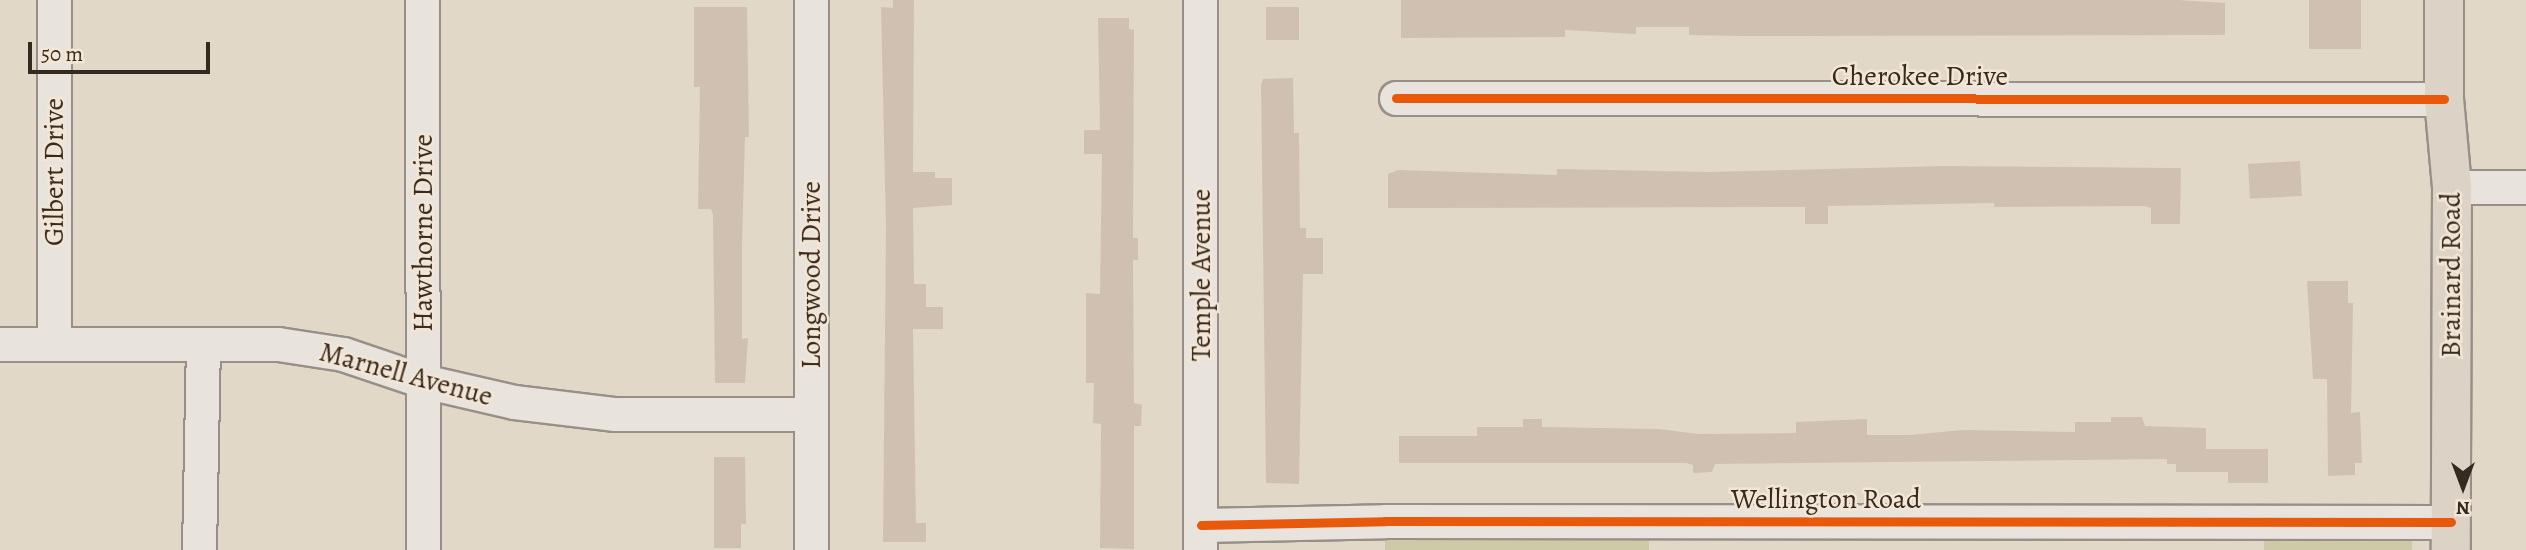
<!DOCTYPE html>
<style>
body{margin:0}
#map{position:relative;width:2526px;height:550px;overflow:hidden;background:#e2d8c8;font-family:Alegreya,serif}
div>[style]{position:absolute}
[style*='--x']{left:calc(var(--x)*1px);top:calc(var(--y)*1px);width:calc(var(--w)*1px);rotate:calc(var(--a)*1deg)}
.green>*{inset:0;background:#cecaa8;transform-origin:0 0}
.building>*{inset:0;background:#d0c0b2;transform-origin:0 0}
.roads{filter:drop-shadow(2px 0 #989087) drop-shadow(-2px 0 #989087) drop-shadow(0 2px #989087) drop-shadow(0 -2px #989087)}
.minor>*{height:33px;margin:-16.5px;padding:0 16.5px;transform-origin:16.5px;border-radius:16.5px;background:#e8e3dc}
.major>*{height:38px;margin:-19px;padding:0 19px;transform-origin:19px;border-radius:19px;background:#dcd3c6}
.cycleway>*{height:9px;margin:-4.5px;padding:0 4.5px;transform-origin:4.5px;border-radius:4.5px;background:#e8590c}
span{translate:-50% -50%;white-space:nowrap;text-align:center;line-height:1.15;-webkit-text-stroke:5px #f3e6d5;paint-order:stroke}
.street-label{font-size:28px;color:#362a20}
.north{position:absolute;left:2428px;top:452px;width:70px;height:70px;-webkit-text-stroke:5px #f3e6d5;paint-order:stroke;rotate:180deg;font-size:19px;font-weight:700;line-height:28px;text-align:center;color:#362a20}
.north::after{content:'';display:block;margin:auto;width:24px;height:32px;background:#362a20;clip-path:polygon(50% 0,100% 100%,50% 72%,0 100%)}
.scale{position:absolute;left:28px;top:42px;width:182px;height:32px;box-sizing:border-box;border:4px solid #362a20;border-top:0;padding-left:9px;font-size:21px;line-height:24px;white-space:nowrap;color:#362a20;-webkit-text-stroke:5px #f3e6d5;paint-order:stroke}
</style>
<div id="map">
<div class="green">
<div style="left:1385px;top:521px;width:264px;height:29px"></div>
<div style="left:2264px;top:522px;width:148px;height:28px"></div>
</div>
<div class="building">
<div style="clip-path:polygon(893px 0,914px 0,913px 172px,935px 172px,935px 178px,952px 178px,952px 205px,913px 208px,914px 284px,926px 284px,926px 307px,943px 307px,943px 329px,913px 329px,916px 523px,926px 523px,926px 542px,883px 542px,886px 228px,881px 7px,893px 8px)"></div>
<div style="clip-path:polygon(1401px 0,2179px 0,2225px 3px,2225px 35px,1741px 36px,1689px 35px,1689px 27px,1636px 27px,1636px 34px,1565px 30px,1565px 37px,1401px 38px)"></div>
<div style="left:2309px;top:0;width:52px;height:49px"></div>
<div style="clip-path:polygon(694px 7px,747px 7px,749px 137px,745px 137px,742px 244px,742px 339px,748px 338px,745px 383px,715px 383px,713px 214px,711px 209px,698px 209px,700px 87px,694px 87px)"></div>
<div style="left:1266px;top:7px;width:33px;height:33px"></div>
<div style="clip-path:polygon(1098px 18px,1129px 18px,1129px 29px,1134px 30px,1133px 238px,1138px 238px,1138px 260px,1133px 260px,1134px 403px,1142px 405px,1141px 426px,1134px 426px,1134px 549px,1100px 548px,1101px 424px,1093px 423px,1094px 383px,1086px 383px,1086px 293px,1100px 294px,1102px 154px,1084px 154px,1084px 130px,1100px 130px)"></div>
<div style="clip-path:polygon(1293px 78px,1294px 133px,1299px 133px,1300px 228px,1306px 228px,1306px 238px,1323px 238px,1323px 274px,1303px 274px,1299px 484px,1266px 483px,1261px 85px,1263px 79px)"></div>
<div style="left:2300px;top:161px;width:35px;height:52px;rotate:87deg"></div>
<div style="clip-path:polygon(1945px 166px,2181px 168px,2180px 224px,2151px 224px,2151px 208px,2144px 206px,1994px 207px,1994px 203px,1828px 206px,1828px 224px,1805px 224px,1805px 207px,1388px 208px,1388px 174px,1398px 170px,1557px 175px,1557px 169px,1708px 172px)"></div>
<div style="clip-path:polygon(2307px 281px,2348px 281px,2348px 303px,2353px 303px,2351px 413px,2360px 412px,2362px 463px,2355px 463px,2355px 475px,2328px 476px,2327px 379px,2313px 379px)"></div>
<div style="clip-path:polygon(2111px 417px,2142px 417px,2145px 426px,2206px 428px,2206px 449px,2268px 449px,2268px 483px,2228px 483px,2228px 472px,2176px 472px,2176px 464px,2167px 464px,2167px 459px,1715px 464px,1712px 472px,1693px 473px,1693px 465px,1686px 463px,1399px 463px,1399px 436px,1477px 436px,1477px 427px,1523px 427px,1523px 419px,1542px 419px,1542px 427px,1659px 429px,1698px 434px,1796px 433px,1796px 422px,1867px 419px,1867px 435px,1909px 435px,1963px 430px,2075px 432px,2075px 422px,2111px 422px)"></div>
<div style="clip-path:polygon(714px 457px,745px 457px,746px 524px,741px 524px,741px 548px,714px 548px)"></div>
</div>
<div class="roads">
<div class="minor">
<div style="--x:54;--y:0;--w:343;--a:90"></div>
<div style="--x:422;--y:0;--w:550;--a:89.9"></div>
<div style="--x:811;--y:0;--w:550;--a:90"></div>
<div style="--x:1200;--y:0;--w:550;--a:90"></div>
<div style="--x:1396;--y:98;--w:1048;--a:0.05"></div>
<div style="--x:2452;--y:187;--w:74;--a:0"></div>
<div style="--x:0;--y:344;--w:278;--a:0"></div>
<div style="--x:278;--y:344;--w:66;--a:8.7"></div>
<div style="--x:343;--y:354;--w:84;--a:18.6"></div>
<div style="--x:423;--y:381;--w:93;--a:13"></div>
<div style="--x:514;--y:402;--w:102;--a:6.8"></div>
<div style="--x:615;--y:414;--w:196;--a:0"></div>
<div style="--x:1201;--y:525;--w:184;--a:-1.2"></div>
<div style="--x:1385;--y:521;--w:1066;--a:0.05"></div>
<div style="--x:199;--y:550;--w:206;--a:-88.9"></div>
</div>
<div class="major">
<div style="--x:2444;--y:0;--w:99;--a:90"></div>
<div style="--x:2444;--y:99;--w:88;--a:84.8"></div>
<div style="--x:2452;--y:187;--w:363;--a:90.2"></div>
</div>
</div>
<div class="cycleway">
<div style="--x:1396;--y:98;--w:1048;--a:0.05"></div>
<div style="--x:1201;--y:525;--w:184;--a:-1.2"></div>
<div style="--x:1385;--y:521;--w:1066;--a:0.05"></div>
</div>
<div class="street-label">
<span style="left:1920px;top:76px">Cherokee Drive</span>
<span style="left:54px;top:172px;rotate:-90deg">Gilbert Drive</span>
<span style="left:423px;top:233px;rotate:-90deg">Hawthorne Drive</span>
<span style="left:811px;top:275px;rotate:-90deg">Longwood Drive</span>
<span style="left:1201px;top:275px;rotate:-90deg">Temple Avenue</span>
<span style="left:2451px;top:275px;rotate:-90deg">Brainard Road</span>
<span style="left:406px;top:374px;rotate:15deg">Marnell Avenue</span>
<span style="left:1826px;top:499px">Wellington Road</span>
</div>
<div class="north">N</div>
<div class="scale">50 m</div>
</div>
